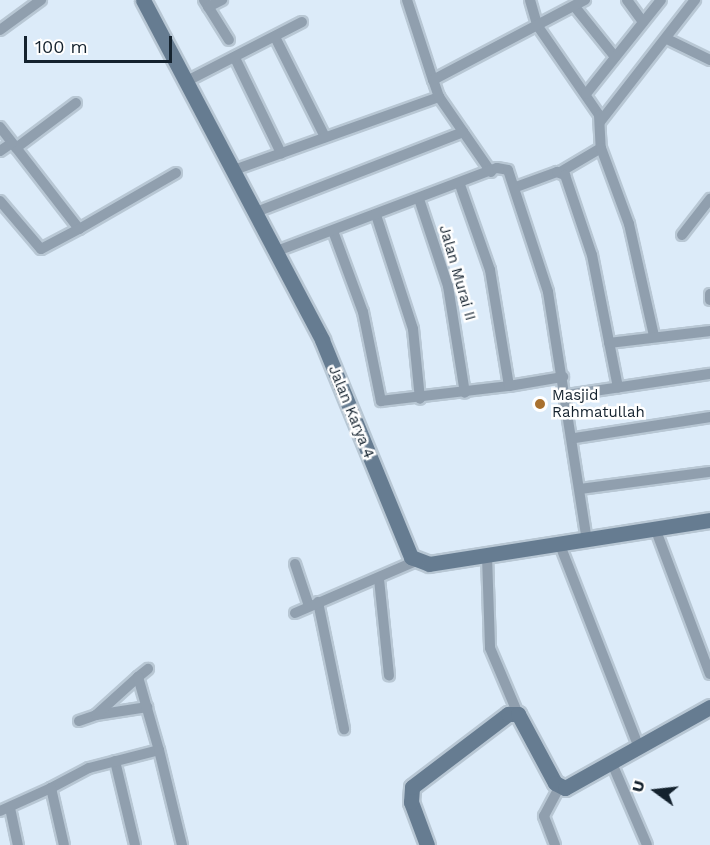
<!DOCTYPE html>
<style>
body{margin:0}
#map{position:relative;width:710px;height:845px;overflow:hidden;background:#dcebf9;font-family:"Work Sans",sans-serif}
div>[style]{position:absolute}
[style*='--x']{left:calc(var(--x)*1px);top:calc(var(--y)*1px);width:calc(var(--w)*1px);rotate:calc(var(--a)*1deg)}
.roads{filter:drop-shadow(2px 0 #b8c7d4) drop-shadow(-2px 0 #b8c7d4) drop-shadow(0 2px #b8c7d4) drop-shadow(0 -2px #b8c7d4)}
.street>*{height:10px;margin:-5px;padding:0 5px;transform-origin:5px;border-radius:5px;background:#909fae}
.secondary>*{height:15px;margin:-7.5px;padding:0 7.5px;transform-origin:7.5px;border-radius:7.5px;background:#667c91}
.dots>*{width:16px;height:16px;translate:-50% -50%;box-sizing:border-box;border:3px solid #fff;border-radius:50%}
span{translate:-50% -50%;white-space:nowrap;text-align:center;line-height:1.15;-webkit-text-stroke:5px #fff;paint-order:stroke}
.street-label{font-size:15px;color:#14222e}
.poi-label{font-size:15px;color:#14222e}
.left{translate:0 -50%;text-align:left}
.north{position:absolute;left:626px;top:761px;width:60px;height:60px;-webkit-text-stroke:4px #fff;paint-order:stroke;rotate:285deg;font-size:16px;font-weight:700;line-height:24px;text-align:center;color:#14222e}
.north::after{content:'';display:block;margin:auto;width:21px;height:27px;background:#14222e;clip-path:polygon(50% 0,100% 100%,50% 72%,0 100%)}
.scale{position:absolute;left:24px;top:36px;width:148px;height:27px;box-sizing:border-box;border:3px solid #14222e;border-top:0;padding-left:8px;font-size:18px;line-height:21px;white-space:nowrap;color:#14222e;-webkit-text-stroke:4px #fff;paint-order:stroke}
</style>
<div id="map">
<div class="roads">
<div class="street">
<div style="--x:204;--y:0;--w:47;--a:58"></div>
<div style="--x:407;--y:0;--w:84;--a:72"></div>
<div style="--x:530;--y:0;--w:26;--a:74"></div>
<div style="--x:537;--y:25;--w:109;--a:55.4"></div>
<div style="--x:599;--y:115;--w:33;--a:87"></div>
<div style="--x:627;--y:0;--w:27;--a:54"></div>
<div style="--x:208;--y:7;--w:16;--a:-27"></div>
<div style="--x:575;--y:7;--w:64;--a:51.3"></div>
<div style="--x:0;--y:30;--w:51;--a:-36.2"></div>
<div style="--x:275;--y:37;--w:112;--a:63.4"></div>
<div style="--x:667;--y:39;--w:48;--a:26"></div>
<div style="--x:235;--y:58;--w:106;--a:64.2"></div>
<div style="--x:189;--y:80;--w:127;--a:-27.2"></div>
<div style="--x:586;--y:94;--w:120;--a:-51.4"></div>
<div style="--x:600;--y:122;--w:155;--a:-52.1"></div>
<div style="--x:0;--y:127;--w:129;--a:52.2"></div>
<div style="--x:79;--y:229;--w:112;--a:-30"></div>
<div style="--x:16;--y:148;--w:75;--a:-36.9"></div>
<div style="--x:0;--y:151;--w:14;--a:-34"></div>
<div style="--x:234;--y:170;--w:218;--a:-19.6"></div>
<div style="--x:562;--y:171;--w:45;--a:-30.5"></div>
<div style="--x:601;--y:148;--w:81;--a:69.8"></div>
<div style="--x:629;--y:224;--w:115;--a:77.4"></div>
<div style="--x:491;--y:172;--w:91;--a:-124.7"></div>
<div style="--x:439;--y:97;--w:18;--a:-109"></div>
<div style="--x:433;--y:80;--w:172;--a:-27.8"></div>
<div style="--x:516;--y:187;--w:44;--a:-20.1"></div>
<div style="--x:557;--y:172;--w:9;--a:21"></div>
<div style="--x:565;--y:175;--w:84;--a:71.4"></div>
<div style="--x:592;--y:255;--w:135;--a:78.9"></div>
<div style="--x:419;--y:199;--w:92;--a:71.6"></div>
<div style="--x:448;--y:286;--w:108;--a:81"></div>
<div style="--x:0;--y:201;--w:63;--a:49.5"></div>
<div style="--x:41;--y:249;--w:43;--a:-27.8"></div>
<div style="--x:256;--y:212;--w:222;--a:-21.1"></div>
<div style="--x:376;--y:215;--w:120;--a:72"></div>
<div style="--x:413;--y:329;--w:70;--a:84.3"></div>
<div style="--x:333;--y:231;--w:86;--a:69.7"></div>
<div style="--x:363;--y:312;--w:91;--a:78.6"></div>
<div style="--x:381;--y:401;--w:129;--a:-6.7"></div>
<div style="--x:509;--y:386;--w:118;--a:-99.3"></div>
<div style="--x:490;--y:270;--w:90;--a:-109.4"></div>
<div style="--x:682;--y:235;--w:46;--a:-52.1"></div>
<div style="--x:277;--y:251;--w:235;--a:-20.7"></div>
<div style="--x:497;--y:168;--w:11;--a:10"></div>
<div style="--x:508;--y:170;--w:128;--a:71.8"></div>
<div style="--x:548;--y:292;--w:252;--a:81.1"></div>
<div style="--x:710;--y:294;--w:6;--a:90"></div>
<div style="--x:609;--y:343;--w:102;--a:-6.8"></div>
<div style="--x:509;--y:386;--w:55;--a:-9.5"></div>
<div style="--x:567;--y:395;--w:145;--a:-8.4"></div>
<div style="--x:575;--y:438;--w:137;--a:-8.8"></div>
<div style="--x:580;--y:489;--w:131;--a:-7.5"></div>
<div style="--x:655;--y:528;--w:156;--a:69.4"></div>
<div style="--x:560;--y:545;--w:215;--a:68.7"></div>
<div style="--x:487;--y:556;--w:92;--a:88.1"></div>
<div style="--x:490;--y:648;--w:72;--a:67"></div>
<div style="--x:295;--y:564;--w:44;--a:71.6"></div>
<div style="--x:379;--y:579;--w:97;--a:84.1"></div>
<div style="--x:318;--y:602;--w:130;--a:78.4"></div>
<div style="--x:295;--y:613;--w:132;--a:-23.3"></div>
<div style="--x:138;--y:677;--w:13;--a:-39"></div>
<div style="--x:96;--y:715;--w:52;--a:-8.9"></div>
<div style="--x:79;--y:721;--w:18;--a:-19"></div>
<div style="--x:96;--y:715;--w:57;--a:-42.1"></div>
<div style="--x:138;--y:677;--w:76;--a:74"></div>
<div style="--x:115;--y:761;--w:86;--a:76.6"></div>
<div style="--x:611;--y:761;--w:91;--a:66.8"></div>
<div style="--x:51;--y:788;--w:43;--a:-27.8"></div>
<div style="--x:89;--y:768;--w:72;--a:-14.4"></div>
<div style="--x:159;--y:750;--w:98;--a:76.4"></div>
<div style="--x:10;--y:808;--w:38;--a:78"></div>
<div style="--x:0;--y:811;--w:56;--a:-24.3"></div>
<div style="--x:51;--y:788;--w:58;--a:77.2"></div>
<div style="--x:555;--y:845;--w:31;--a:-111"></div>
<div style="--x:544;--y:816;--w:32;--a:-62"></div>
</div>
<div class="secondary">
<div style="--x:143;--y:0;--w:384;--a:62.2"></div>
<div style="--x:322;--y:340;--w:235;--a:67.7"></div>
<div style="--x:411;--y:557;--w:19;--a:21"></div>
<div style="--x:429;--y:564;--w:284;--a:-8.9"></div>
<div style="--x:427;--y:845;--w:46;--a:-110.4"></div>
<div style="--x:411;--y:802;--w:15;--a:-86"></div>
<div style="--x:412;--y:787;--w:121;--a:-37.2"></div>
<div style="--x:508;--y:714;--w:10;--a:0"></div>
<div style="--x:518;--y:714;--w:78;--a:61.8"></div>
<div style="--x:555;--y:783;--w:11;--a:27"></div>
<div style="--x:565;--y:788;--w:166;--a:-29.2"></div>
</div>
</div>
<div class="dots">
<div style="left:540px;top:404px;background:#a9712f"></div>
</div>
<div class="street-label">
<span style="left:457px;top:273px;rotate:74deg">Jalan Murai II</span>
<span style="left:351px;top:412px;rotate:68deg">Jalan Karya 4</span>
</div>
<div class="poi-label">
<span class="left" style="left:552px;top:404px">Masjid<br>Rahmatullah</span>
</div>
<div class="north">U</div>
<div class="scale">100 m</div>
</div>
